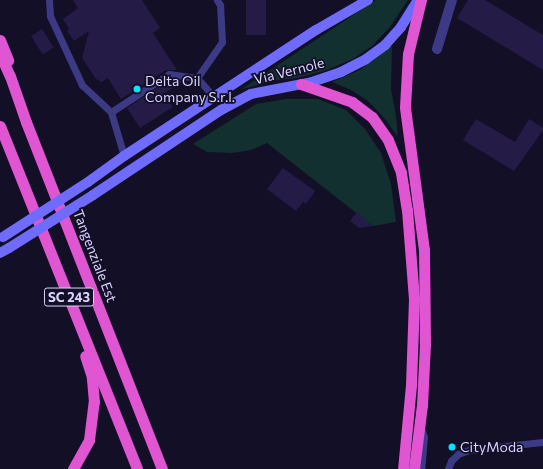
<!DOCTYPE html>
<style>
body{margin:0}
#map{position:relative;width:543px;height:469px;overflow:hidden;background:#130f26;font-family:Commissioner,sans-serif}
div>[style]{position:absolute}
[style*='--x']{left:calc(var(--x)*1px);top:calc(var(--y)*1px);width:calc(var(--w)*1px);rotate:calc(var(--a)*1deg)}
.green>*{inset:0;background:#12302f}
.building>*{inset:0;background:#241b47;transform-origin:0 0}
.service>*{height:7px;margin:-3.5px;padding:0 3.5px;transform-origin:3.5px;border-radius:3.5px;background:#3d3a85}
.minor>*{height:10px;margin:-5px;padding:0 5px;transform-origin:5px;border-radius:5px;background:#3d3a85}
.secondary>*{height:10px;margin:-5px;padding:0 5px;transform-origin:5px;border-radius:5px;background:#6f6bff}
.trunk>*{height:11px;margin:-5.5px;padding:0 5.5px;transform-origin:5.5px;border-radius:5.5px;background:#e055d1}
.secondary-bridge>*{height:10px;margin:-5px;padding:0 5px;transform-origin:5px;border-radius:5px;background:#6f6bff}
.dots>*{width:11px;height:11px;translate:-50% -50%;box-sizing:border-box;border:2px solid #130f26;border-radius:50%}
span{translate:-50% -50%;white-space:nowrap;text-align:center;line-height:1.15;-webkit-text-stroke:3.5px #130f26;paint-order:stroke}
.shield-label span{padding:1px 3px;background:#130f26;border:1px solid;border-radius:3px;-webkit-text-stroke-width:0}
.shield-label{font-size:13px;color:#d9d4ff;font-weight:700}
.street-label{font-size:14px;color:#d9d4ff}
.poi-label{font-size:14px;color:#d9d4ff}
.left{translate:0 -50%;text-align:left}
</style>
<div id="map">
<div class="green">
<div style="clip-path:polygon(376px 0,408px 0,390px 27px,372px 46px,353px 59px,324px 71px,297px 78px,271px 81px,240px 90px)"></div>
<div style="clip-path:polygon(392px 43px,391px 89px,396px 116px,398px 137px,385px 119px,368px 101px,351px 90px,332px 82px,360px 70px)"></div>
<div style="clip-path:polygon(286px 99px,318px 99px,346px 110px,365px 129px,381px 153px,391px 184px,396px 222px,373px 226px,267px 143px,251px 150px,232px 153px,207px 152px,193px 144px,256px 104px)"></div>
</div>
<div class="building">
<div style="clip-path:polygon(73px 0,142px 0,160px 28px,153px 33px,177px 70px,166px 70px,121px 99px,108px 78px,102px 82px,96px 79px,82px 58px,89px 31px,74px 41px,67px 31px,69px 29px,63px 19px,78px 8px)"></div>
<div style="left:246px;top:0;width:20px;height:35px"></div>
<div style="clip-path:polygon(468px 0,485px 0,543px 35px,543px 70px,457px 18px)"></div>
<div style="left:42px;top:29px;width:22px;height:13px;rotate:58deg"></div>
<div style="clip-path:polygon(170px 79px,183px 81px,165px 93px,173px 107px,140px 128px,127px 108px)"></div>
<div style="clip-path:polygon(476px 119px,515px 142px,529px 119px,543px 128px,543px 130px,514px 171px,463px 140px)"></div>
<div style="clip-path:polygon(283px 168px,315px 191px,306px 204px,303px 202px,296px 211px,267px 189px)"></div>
<div style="clip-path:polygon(357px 212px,373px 226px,359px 228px,350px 221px)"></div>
</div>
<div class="service">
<div style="--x:49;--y:0;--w:16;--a:86"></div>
<div style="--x:50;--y:16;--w:76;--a:65.1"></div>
<div style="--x:82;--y:85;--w:40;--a:43"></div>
<div style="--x:197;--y:78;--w:44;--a:-55.2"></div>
<div style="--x:222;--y:42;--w:37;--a:-93"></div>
<div style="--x:220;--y:5;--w:6;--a:-121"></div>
<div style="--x:124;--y:156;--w:46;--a:-106.5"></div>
<div style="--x:111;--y:112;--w:69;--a:-33.2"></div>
<div style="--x:169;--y:74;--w:28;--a:8"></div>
<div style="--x:197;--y:78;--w:25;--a:48"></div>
<div style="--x:421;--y:428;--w:9;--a:72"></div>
<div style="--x:424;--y:437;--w:32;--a:95"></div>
<div style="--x:448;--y:469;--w:9;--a:-69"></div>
<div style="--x:451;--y:461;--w:10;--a:-45"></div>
<div style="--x:458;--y:454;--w:12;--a:-20"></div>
<div style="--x:469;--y:450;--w:74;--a:-6.2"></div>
</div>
<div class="minor">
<div style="--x:437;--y:49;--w:51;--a:-73"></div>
</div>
<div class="secondary">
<div style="--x:88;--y:182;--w:44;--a:-35.8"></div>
<div style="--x:124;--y:156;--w:230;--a:-33.3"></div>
<div style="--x:316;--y:30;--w:60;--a:-30"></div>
<div style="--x:93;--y:195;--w:154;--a:-33.6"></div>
<div style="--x:221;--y:110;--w:34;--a:-28"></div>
<div style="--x:251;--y:94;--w:62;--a:-11.1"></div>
<div style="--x:312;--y:82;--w:31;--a:-19"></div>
<div style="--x:341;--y:72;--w:28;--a:-27"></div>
<div style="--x:366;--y:59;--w:24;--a:-36"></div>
<div style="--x:385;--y:45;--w:24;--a:-48"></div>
<div style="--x:401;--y:27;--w:32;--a:-58"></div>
<div style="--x:0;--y:253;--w:10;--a:-29"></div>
</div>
<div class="trunk">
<div style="--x:0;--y:40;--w:22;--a:68"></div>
<div style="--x:0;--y:54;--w:24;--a:66"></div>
<div style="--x:10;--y:76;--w:49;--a:70.8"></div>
<div style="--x:26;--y:122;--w:373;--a:68.6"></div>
<div style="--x:301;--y:84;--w:54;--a:19.4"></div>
<div style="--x:352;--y:102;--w:25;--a:37"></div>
<div style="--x:372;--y:117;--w:28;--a:55"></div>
<div style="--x:388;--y:140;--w:35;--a:68"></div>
<div style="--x:401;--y:173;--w:37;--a:81"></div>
<div style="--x:407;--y:210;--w:89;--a:85.5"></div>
<div style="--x:414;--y:299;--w:86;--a:92"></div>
<div style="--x:411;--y:385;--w:84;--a:95.4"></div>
<div style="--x:0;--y:126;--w:369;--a:68.2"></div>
<div style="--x:73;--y:469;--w:33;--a:-61"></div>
<div style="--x:89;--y:440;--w:38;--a:-83"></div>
<div style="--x:94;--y:402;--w:25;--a:-95"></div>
<div style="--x:92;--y:377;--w:22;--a:-108"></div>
<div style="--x:414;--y:469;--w:64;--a:-82.9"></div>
<div style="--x:422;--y:405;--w:61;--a:-87.2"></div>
<div style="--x:425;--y:344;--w:94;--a:-90.6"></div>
<div style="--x:424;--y:250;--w:144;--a:-97.6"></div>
<div style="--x:405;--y:107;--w:53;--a:-86.8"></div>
<div style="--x:408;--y:54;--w:56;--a:-76.5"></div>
</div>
<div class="secondary-bridge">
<div style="--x:3;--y:237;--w:101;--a:-32.9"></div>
<div style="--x:9;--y:248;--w:99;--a:-32.2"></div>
</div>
<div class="dots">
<div style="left:137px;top:89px;background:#00e5ff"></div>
<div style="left:452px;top:447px;background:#00e5ff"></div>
</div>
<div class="shield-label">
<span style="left:69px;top:297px">SC 243</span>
</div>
<div class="street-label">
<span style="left:289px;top:71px;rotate:-14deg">Via Vernole</span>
<span style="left:95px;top:256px;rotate:69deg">Tangenziale Est</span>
</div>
<div class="poi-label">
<span class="left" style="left:145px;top:89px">Delta Oil<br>Company S.r.l.</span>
<span class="left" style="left:460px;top:447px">CityModa</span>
</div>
</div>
